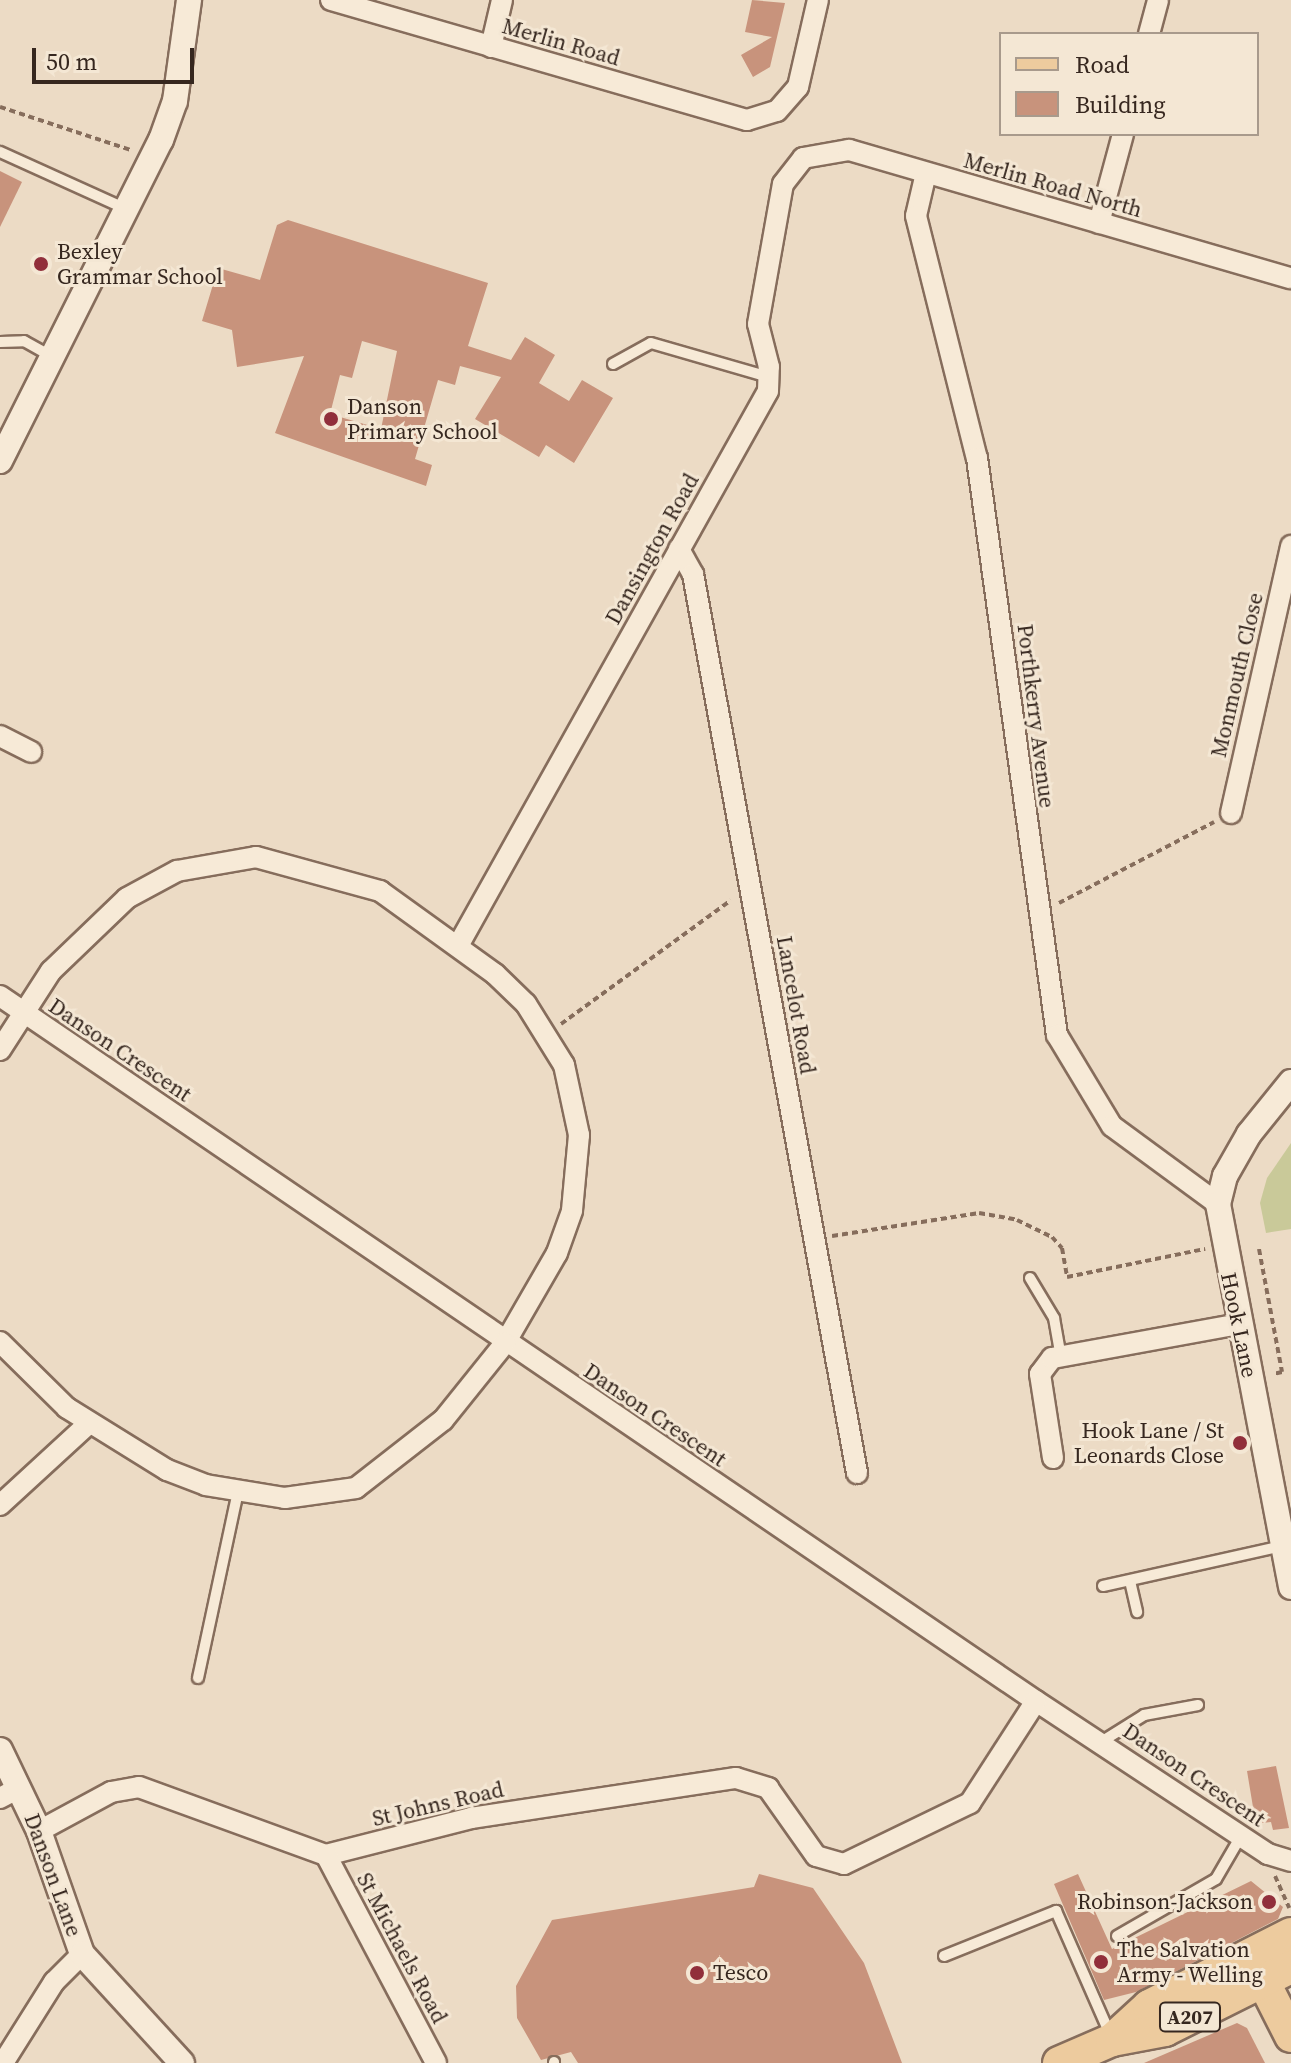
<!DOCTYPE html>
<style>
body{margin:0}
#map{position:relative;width:1291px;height:2063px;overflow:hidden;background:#ecdbc5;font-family:"Source Serif 4",serif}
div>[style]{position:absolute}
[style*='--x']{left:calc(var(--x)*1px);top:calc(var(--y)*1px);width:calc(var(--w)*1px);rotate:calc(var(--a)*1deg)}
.green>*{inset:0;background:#c9c999}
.building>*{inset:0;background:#c8937c}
.path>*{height:4px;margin-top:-2px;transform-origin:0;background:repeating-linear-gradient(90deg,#866d5c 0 6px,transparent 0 10px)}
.roads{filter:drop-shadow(2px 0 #866d5c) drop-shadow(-2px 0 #866d5c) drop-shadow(0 2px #866d5c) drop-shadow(0 -2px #866d5c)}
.service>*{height:10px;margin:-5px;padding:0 5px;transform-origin:5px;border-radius:5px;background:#f7ead7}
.minor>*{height:20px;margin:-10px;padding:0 10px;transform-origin:10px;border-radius:10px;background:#f7ead7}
.tertiary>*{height:24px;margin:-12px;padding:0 12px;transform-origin:12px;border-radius:12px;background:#f7ead7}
.primary>*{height:32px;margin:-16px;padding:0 16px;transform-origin:16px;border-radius:16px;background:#edcb9e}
.dots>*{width:22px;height:22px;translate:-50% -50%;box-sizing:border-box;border:4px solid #f4e7d4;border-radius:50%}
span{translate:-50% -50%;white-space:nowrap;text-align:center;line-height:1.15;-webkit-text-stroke:6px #f4e7d4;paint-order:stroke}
.shield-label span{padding:2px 6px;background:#f4e7d4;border:2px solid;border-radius:6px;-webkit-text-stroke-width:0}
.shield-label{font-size:20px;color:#36271f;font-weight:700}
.street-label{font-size:22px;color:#36271f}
.poi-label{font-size:22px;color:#36271f}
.left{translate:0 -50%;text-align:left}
.right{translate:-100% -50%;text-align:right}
.legend{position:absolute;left:999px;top:32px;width:260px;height:104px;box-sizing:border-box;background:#f4e7d4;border:2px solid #a89a8c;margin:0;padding:10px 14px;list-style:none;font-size:24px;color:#36271f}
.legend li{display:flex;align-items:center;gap:16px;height:40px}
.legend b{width:40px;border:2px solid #a89a8c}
.scale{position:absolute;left:32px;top:48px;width:162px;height:36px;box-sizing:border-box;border:4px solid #36271f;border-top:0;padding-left:10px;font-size:24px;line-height:28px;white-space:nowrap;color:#36271f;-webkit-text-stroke:6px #f4e7d4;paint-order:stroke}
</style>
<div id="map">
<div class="green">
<div style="clip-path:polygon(1291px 1143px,1291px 1229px,1266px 1233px,1260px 1203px,1267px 1178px)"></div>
</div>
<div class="building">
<div style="clip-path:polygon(752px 0,785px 3px,770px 67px,753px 77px,741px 55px,772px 37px,745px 32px)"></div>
<div style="clip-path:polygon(0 171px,22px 182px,0 227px)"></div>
<div style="clip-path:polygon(evenodd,288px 220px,488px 283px,468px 346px,511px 360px,525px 337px,555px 355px,539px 383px,569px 401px,582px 380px,613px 398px,574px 463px,546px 445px,539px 457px,475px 419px,501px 377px,460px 366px,455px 385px,438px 380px,415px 459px,432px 465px,426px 486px,275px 433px,304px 356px,237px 367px,232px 330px,202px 321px,218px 268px,260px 280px,277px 225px,288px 220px,362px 341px,397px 351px,381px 429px,330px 414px,340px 375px,352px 378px,362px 341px)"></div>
<div style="clip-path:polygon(1276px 1766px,1289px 1828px,1273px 1830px,1271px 1822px,1262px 1823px,1261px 1812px,1254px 1813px,1247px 1771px)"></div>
<div style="clip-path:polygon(759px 1874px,813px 1888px,864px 1963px,902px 2063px,578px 2063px,571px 2052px,541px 2060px,517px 2018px,516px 1986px,552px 1920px,754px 1887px)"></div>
<div style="clip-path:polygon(1078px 1874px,1112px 1949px,1251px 1881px,1283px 1907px,1278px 1919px,1136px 1992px,1104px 2000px,1054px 1884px)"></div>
<div style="clip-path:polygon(1237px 2023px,1247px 2028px,1265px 2063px,1144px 2063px)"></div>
</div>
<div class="path">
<div style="--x:0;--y:107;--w:138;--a:18.2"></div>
<div style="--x:1059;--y:903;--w:175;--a:-27.6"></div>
<div style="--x:561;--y:1024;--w:210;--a:-36.1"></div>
<div style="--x:832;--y:1236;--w:149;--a:-8.9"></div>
<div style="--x:979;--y:1213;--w:39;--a:10"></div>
<div style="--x:1017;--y:1220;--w:39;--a:26"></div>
<div style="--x:1052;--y:1237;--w:15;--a:48"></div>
<div style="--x:1062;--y:1248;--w:29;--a:80"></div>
<div style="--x:1067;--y:1277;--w:141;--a:-11.5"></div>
<div style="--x:1259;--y:1249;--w:125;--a:79.4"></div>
<div style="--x:1282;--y:1372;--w:9;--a:167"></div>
<div style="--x:1275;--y:1876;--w:35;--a:66"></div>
</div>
<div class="roads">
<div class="service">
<div style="--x:0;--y:152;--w:138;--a:24.3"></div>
<div style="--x:0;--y:342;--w:24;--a:-2"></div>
<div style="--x:24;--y:341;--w:31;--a:29"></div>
<div style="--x:613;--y:364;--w:43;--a:-28.9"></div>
<div style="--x:651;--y:343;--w:123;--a:16.1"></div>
<div style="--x:1030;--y:1278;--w:47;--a:59"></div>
<div style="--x:1054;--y:1318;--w:39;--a:80"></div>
<div style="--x:1130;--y:1581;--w:32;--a:77"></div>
<div style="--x:1103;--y:1586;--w:183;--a:-12.6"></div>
<div style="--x:198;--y:1678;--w:191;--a:-77.9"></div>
<div style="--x:1101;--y:1742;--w:51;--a:-32.1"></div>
<div style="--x:1144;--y:1715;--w:55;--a:-10.5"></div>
<div style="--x:1117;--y:1936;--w:114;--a:-29.9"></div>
<div style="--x:1216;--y:1879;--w:50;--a:-59.8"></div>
<div style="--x:944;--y:1956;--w:121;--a:-21.9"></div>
<div style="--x:1056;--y:1911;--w:134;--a:66.3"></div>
<div style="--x:554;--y:2062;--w:1;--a:90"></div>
</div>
<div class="minor">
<div style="--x:331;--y:0;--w:433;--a:16.1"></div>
<div style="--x:747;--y:120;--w:31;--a:-17"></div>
<div style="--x:777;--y:111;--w:32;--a:-49"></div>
<div style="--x:798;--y:87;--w:89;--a:-77.1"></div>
<div style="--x:1149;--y:34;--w:35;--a:-75"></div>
<div style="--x:491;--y:47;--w:48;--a:-76.8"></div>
<div style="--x:926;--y:173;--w:44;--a:103.1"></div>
<div style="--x:916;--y:216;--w:250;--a:75.9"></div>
<div style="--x:977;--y:458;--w:583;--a:82.11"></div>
<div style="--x:1057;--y:1035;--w:106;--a:58.9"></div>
<div style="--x:1112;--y:1126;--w:132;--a:36.3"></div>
<div style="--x:1099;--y:223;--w:92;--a:-74.9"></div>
<div style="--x:679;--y:549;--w:29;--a:61"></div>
<div style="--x:693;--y:574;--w:914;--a:79.66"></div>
<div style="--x:0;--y:736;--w:35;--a:27"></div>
<div style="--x:1231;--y:813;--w:274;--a:-77.3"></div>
<div style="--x:459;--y:944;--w:633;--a:-60.8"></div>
<div style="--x:768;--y:391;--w:24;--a:-88"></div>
<div style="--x:769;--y:367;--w:44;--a:-104.3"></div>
<div style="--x:758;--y:324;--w:142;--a:-79.9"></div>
<div style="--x:783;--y:184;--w:33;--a:-52"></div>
<div style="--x:803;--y:158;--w:47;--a:-9.9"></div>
<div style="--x:849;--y:150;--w:460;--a:16.2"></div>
<div style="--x:0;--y:996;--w:1253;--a:34.24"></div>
<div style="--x:1036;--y:1701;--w:278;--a:33.4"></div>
<div style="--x:1268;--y:1854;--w:24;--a:17"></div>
<div style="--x:0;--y:1050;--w:94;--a:-57.2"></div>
<div style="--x:51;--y:971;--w:105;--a:-43.8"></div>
<div style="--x:127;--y:898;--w:57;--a:-28.4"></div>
<div style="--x:177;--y:871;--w:80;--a:-10"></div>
<div style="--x:256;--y:857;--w:129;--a:15.3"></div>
<div style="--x:380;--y:891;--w:142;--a:35.8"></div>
<div style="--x:495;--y:974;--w:43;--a:44.1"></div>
<div style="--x:526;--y:1004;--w:72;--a:58.1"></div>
<div style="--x:564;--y:1065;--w:72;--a:77.9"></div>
<div style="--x:579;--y:1135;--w:76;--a:95.3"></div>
<div style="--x:572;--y:1211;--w:45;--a:109.7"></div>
<div style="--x:557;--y:1253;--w:104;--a:120"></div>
<div style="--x:505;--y:1343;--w:99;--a:128.8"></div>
<div style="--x:443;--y:1420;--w:110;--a:142"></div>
<div style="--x:356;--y:1488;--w:72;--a:172"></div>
<div style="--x:285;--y:1498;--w:80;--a:-170.7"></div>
<div style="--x:206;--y:1485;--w:42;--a:-159"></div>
<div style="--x:167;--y:1470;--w:118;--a:-148.2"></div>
<div style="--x:67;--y:1408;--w:94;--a:-135.4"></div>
<div style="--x:1053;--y:1458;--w:85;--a:-98.8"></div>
<div style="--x:1040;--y:1374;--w:20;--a:-53"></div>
<div style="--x:1052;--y:1358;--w:190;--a:-10.3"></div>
<div style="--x:0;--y:1505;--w:120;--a:-42.6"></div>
<div style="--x:0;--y:1798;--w:21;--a:-28"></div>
<div style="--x:39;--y:1831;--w:82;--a:-28.4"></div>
<div style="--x:111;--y:1792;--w:28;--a:-10"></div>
<div style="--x:139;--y:1787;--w:199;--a:20"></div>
<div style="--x:326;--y:1855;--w:150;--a:-14.3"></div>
<div style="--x:471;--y:1818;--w:268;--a:-8.6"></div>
<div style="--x:736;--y:1778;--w:34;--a:17"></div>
<div style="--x:768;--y:1788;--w:83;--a:54.8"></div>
<div style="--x:816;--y:1856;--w:29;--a:16"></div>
<div style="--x:844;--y:1864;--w:140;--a:-25.8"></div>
<div style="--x:970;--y:1803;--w:121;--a:-57.1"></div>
<div style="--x:326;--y:1855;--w:235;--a:62.1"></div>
<div style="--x:3;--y:2063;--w:96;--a:-57.8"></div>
<div style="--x:54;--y:1982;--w:40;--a:-45"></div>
</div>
<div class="tertiary">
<div style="--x:0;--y:461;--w:359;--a:-63.4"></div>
<div style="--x:161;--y:140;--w:41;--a:-70.3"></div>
<div style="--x:175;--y:101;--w:102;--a:-82.1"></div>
<div style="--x:1291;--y:1082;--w:67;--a:128.9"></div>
<div style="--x:1249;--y:1134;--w:48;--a:119.7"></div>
<div style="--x:1225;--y:1176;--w:29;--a:104"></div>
<div style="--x:1218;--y:1204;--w:390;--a:79.2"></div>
<div style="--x:0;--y:1750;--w:90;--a:64.3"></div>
<div style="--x:39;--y:1831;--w:130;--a:70.7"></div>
<div style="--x:82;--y:1954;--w:148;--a:47.5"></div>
</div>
<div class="primary">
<div style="--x:1253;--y:1961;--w:84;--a:63.1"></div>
<div style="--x:1112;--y:2040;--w:50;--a:-42.6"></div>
<div style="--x:1149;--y:2006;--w:159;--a:-26.9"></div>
<div style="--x:1059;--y:2063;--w:58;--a:-23.5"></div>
<div style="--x:1112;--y:2040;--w:54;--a:-10.7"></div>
<div style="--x:1165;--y:2030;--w:141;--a:-26.6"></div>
</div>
</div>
<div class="dots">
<div style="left:41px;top:264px;background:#912f3b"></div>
<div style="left:331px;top:419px;background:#912f3b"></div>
<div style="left:1240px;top:1443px;background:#912f3b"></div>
<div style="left:1269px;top:1902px;background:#912f3b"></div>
<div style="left:1101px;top:1962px;background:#912f3b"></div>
<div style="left:697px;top:1973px;background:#912f3b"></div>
</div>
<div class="shield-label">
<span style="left:1190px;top:2017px">A207</span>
</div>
<div class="street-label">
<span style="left:561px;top:42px;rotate:16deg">Merlin Road</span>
<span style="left:1053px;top:185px;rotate:16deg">Merlin Road North</span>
<span style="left:652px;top:549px;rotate:-61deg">Dansington Road</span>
<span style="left:1237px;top:675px;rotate:-77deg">Monmouth Close</span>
<span style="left:1036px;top:716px;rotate:83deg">Porthkerry Avenue</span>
<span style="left:796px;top:1005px;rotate:80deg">Lancelot Road</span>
<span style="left:120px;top:1050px;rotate:34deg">Danson Crescent</span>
<span style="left:1239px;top:1325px;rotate:78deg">Hook Lane</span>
<span style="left:655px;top:1415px;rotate:34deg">Danson Crescent</span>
<span style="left:1194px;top:1775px;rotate:34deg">Danson Crescent</span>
<span style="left:438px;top:1804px;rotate:-13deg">St Johns Road</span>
<span style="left:53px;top:1875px;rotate:70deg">Danson Lane</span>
<span style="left:402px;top:1948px;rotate:62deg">St Michaels Road</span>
</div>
<div class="poi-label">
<span class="left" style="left:57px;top:264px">Bexley<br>Grammar School</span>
<span class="left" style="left:347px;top:419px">Danson<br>Primary School</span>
<span class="right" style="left:1224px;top:1443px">Hook Lane / St<br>Leonards Close</span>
<span class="right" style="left:1253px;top:1902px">Robinson-Jackson</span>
<span class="left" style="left:1117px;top:1962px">The Salvation<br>Army - Welling</span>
<span class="left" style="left:713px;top:1973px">Tesco</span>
</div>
<ul class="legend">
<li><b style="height:10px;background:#edcb9e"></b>Road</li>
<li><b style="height:22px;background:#c8937c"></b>Building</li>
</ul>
<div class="scale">50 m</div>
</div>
